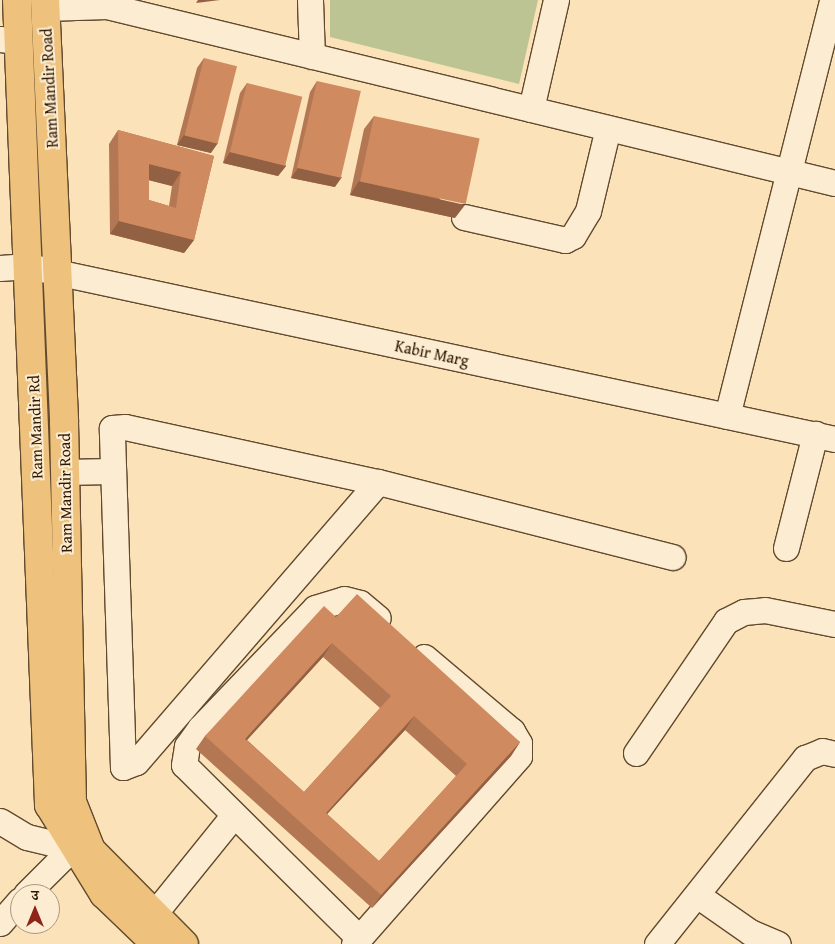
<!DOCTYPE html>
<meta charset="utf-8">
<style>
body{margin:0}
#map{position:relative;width:835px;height:944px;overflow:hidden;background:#fbe2b8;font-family:"Gentium Book Plus","Noto Serif Devanagari",serif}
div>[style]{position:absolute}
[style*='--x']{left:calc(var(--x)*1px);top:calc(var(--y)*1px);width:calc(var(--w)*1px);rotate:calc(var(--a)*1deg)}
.green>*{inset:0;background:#bbc492}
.roads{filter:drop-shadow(1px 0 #614a2e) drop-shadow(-1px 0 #614a2e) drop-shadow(0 1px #614a2e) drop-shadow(0 -1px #614a2e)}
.minor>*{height:25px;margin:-12.5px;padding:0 12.5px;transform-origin:12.5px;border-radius:12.5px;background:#fcecd1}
.major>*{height:28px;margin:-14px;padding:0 14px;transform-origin:14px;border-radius:14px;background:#eec17c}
.wall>*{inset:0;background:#b37753}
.shaded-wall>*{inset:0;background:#926143}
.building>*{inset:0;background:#d08a60;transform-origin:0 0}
span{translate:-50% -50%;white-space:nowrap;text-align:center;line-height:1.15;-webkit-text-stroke:4px #fcecd1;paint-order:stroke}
.street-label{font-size:16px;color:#2e1700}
.north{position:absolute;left:10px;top:884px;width:50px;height:50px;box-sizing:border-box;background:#fcecd1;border:1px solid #aa977d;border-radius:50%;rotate:0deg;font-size:14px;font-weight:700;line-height:20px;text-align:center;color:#2e1700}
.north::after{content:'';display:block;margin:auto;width:18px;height:22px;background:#8f2418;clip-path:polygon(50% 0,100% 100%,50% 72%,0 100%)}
</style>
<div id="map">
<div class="green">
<div style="clip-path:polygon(330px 0,538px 0,519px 84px,330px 37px)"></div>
</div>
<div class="roads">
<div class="minor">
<div style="--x:310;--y:0;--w:56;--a:88"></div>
<div style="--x:45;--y:8;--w:62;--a:-1.8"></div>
<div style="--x:107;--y:6;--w:749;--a:13.67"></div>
<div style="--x:0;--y:39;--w:19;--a:6"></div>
<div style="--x:531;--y:109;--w:112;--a:-77.1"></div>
<div style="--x:464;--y:217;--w:104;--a:12.8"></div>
<div style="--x:565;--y:240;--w:9;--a:-27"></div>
<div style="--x:573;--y:236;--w:29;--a:-59"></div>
<div style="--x:588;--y:211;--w:85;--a:-76.5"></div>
<div style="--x:0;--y:268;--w:28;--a:-4"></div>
<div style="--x:28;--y:266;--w:825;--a:12.1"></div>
<div style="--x:727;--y:416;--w:429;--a:-75.8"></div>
<div style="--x:65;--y:472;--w:45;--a:-1.3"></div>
<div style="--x:378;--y:482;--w:370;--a:130.8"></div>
<div style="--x:136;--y:762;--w:14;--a:159"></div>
<div style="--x:123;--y:767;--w:339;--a:-91.9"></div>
<div style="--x:112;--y:428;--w:13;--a:-4"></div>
<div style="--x:125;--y:427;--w:259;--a:12.3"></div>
<div style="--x:378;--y:482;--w:304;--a:14.3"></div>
<div style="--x:786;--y:548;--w:118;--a:-75.7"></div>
<div style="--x:636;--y:753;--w:160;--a:-55.7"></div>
<div style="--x:726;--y:621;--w:20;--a:-27"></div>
<div style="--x:744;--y:612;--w:21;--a:-5"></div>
<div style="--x:765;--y:610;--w:71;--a:11.3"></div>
<div style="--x:0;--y:821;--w:31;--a:31"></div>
<div style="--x:27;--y:837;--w:46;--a:13.7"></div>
<div style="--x:26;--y:894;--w:65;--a:-45"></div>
<div style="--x:697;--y:895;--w:65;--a:34.9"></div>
<div style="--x:750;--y:932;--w:30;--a:23"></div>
<div style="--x:0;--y:923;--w:30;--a:-49"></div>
<div style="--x:141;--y:930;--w:146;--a:-51.1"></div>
<div style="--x:359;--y:938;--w:246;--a:-135.3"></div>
<div style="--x:184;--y:765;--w:19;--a:-81"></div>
<div style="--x:187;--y:746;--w:22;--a:-54"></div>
<div style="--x:200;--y:728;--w:166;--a:-46.2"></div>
<div style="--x:315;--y:608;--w:30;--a:-17"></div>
<div style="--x:344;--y:599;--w:16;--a:14"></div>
<div style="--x:360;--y:603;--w:23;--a:40"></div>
<div style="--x:354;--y:944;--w:250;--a:-48.7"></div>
<div style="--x:519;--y:756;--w:13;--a:-90"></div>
<div style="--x:519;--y:743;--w:14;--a:-120"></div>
<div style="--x:512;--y:731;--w:115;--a:-139.9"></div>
<div style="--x:657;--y:944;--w:238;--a:-51.5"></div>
<div style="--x:805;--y:758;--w:18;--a:-22"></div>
<div style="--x:822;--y:751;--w:13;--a:13"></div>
</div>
<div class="major">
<div style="--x:17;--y:0;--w:806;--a:87.72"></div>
<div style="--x:49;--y:805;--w:105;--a:58.3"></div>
<div style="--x:104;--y:894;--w:71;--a:43.9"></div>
<div style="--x:45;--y:0;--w:422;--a:87.4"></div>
<div style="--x:64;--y:422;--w:380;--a:88.8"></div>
<div style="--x:72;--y:802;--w:52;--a:68.4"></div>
<div style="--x:91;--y:850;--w:132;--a:45.3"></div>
</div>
</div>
<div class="wall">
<div style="clip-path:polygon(204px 58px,211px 153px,177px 145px,197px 68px)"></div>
<div style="clip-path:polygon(317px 81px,335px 187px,291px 178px,310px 92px)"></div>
<div style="clip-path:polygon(247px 83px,286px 166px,278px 176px,223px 163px,240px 93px)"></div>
<div style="clip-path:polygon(374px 116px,455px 218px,350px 195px,364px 129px)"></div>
<div style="clip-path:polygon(evenodd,118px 130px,214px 156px,194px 240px,184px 253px,110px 234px,109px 144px,118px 130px,149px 180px,172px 186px,169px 206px,149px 200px,149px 180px)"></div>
<div style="clip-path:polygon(evenodd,336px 617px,520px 742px,511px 756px,372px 908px,196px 749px,205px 736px,336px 617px,323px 657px,380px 708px,304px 792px,247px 740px,323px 657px,336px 617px,405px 730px,456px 776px,379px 861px,327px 814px,405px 730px)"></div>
</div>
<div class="shaded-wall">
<div style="clip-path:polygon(198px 0,220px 0,196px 3px)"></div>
<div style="clip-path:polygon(184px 135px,218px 143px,211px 153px,177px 145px)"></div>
<div style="clip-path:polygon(230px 152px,286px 166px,278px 176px,223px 163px)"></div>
<div style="clip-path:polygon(149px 164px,181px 172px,172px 186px,140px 178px)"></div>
<div style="clip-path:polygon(298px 168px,342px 177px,335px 187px,291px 178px)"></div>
<div style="clip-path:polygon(359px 181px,465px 205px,455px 218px,350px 195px)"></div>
<div style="clip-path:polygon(119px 221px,194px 240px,184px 253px,110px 234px)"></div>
<div style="clip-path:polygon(332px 643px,323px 657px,236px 752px,245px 739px)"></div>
<div style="clip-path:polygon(414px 716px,405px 730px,316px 826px,326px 813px)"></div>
<div style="clip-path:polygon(520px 742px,511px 756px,372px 908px,381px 895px)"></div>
</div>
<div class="building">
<div style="left:204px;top:58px;width:34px;height:80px;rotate:14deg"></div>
<div style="left:317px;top:81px;width:45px;height:89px;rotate:13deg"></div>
<div style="left:247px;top:83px;width:57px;height:71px;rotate:14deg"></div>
<div style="left:374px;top:116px;width:108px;height:67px;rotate:12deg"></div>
<div style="clip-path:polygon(evenodd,118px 130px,214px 156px,194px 240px,119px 221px,118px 130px,149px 164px,181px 172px,176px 208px,149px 200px,149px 164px)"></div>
<div style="clip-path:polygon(evenodd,357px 594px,520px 742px,381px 895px,205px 736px,324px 606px,336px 617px,357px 594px,332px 643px,391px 696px,304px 792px,245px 739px,332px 643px,357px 594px,414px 716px,467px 764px,379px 861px,326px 813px,414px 716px)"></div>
</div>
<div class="street-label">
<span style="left:49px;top:88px;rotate:-93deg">Ram Mandir Road</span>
<span style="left:432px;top:353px;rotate:12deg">Kabir Marg</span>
<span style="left:35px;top:427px;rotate:-92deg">Ram Mandir Rd</span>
<span style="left:65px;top:493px;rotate:-91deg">Ram Mandir Road</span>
</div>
<div class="north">उ</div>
</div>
